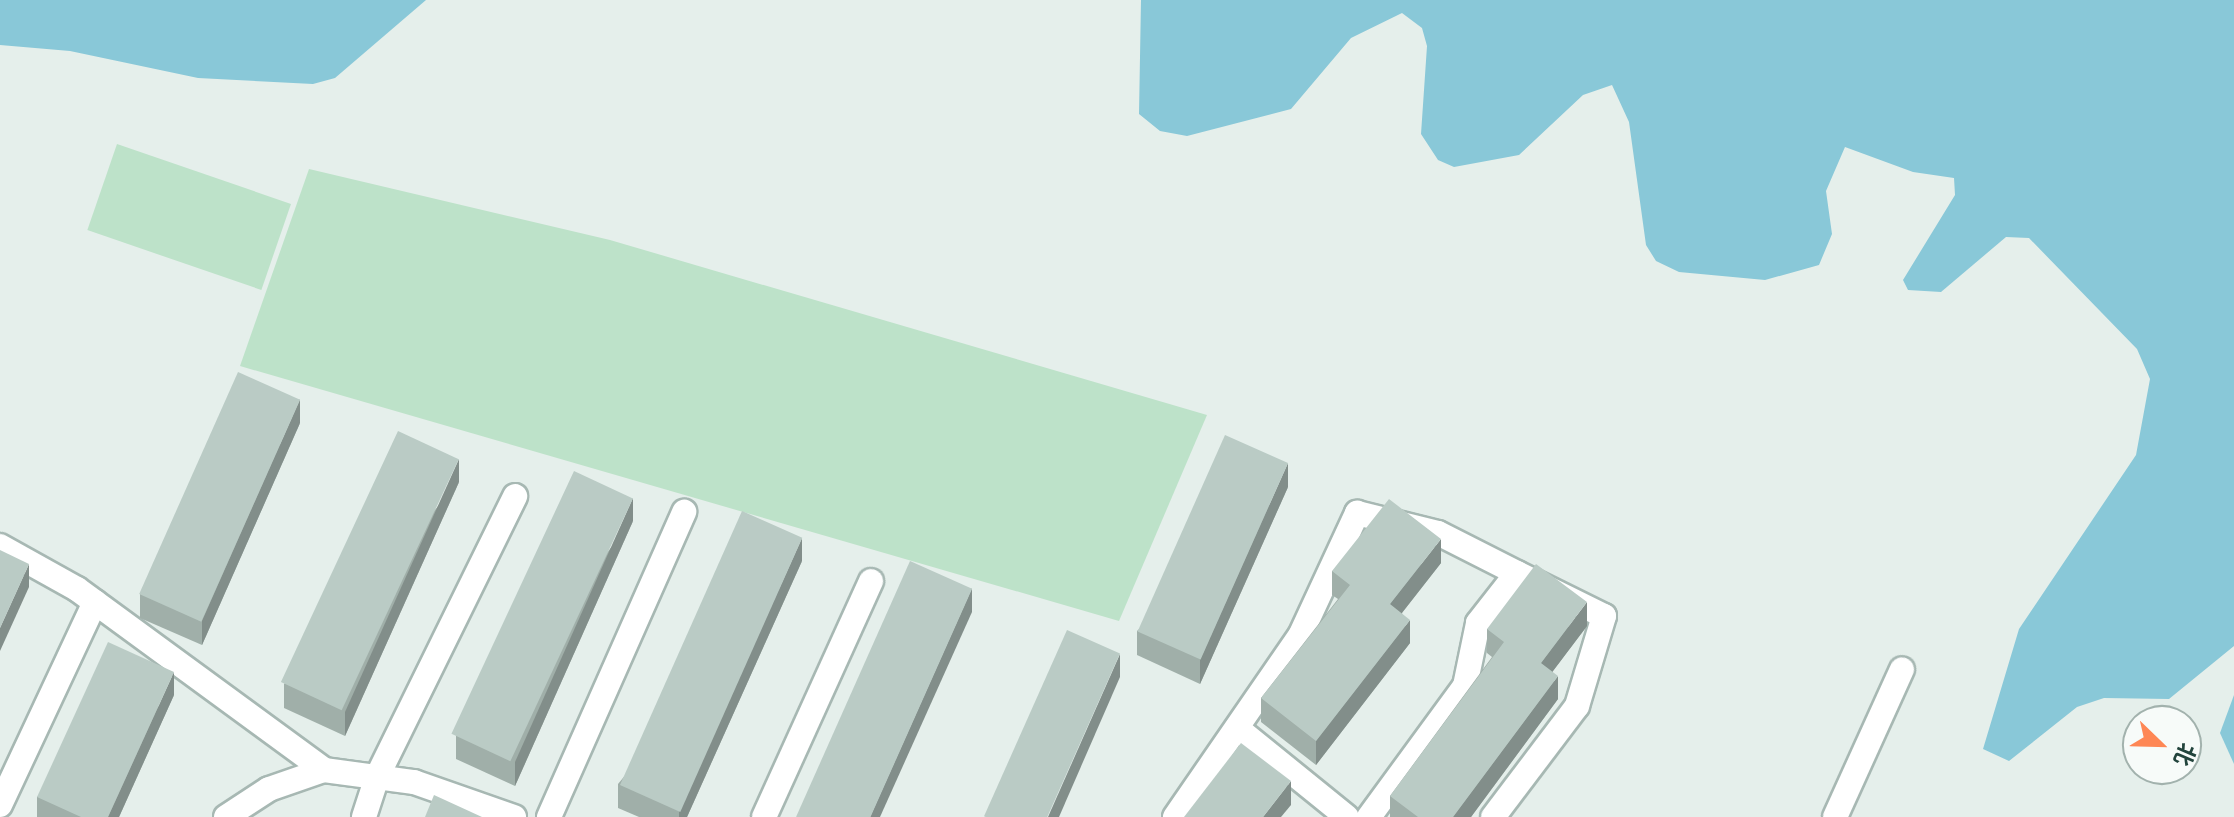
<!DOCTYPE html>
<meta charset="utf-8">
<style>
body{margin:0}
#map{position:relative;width:2234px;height:817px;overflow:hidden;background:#e5efeb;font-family:Overpass,"Noto Sans SC",sans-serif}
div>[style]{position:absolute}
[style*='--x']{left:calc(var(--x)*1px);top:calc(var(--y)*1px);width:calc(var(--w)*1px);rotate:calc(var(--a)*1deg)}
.green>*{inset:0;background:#bde2c9;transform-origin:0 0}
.water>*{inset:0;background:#89c8d8}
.roads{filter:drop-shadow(2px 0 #a7b8b3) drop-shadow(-2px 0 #a7b8b3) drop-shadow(0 2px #a7b8b3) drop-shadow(0 -2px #a7b8b3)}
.minor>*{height:24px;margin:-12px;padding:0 12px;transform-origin:12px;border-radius:12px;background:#fff}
.wall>*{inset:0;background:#a0afa9}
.shaded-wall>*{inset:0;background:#828e8a}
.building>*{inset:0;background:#bacbc5;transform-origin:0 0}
span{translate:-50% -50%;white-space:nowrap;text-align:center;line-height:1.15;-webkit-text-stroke:6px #f7fbf9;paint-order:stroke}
.north{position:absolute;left:2122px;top:705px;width:80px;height:80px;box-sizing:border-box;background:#f7fbf9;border:2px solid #a2b2ad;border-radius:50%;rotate:113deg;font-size:22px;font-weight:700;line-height:32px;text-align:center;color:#22443c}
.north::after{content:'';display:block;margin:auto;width:28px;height:36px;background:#fe8755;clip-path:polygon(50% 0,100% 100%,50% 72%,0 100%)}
</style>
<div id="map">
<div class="green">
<div style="left:117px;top:144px;width:184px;height:91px;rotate:19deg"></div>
<div style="clip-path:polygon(309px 169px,610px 240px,1207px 415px,1119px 621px,240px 366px)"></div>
</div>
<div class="water">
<div style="clip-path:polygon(0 0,426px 0,335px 78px,313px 84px,198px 78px,70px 51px,0 45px)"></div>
<div style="clip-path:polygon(1141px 0,2234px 0,2234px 646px,2169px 699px,2104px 698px,2077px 707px,2009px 761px,1983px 749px,2019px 629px,2136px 455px,2150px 379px,2137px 349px,2029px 238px,2006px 237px,1941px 292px,1908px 290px,1903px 280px,1955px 195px,1954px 178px,1913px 172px,1845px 147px,1826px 191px,1832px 234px,1819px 265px,1765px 280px,1679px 272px,1656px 261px,1646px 245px,1629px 122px,1612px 85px,1583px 95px,1519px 155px,1454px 167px,1438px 160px,1421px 134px,1427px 46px,1422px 28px,1402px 13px,1351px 38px,1291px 109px,1187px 136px,1160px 131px,1139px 114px)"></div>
<div style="clip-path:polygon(2234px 695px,2234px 764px,2220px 733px)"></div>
</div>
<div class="roads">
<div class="minor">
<div style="--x:0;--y:546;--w:88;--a:29.2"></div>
<div style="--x:77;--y:589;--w:306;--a:36.2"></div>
<div style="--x:1237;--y:728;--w:141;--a:39"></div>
<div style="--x:0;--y:805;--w:224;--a:-64.9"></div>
<div style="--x:226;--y:817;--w:51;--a:-33.1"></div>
<div style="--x:269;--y:789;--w:58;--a:-19.1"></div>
<div style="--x:324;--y:770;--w:91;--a:7.6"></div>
<div style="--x:414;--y:782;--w:106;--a:19.3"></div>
<div style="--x:364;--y:817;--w:42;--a:-72"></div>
<div style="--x:377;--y:777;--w:313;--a:-63.8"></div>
<div style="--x:549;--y:817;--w:334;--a:-66.1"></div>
<div style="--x:764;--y:817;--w:259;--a:-65.6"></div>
<div style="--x:1175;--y:817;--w:220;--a:-55.4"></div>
<div style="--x:1300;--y:636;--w:136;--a:-65.1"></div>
<div style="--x:1357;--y:513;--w:83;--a:13.9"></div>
<div style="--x:1438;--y:533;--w:89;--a:26.9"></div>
<div style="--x:1369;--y:817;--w:162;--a:-53.8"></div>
<div style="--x:1465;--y:686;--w:64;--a:-78.3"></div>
<div style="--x:1478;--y:623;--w:63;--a:-52"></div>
<div style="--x:1517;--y:573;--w:97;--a:26.3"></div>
<div style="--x:1604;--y:616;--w:94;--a:106.7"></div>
<div style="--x:1577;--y:706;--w:139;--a:127.1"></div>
<div style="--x:1835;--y:817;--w:162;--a:-65.6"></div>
</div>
</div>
<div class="wall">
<div style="clip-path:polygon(300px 423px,202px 645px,140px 618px,140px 594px)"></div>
<div style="clip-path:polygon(459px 482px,345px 736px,284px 708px,284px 684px)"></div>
<div style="clip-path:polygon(1288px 487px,1200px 684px,1137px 655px,1137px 631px)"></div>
<div style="clip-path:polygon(633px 521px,515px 786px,456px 759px,456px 736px)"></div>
<div style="clip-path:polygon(802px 561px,687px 817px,639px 817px,618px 808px,618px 784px)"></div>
<div style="clip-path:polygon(1441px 563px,1402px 613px,1410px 643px,1316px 765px,1261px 722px,1261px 698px,1338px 599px,1332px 595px,1332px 571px)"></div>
<div style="clip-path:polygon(1587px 626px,1552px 672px,1558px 699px,1471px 817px,1390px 817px,1390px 796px,1492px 657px,1487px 653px,1487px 629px)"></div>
<div style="clip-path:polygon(174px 695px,119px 817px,37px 817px,37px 797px)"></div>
</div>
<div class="shaded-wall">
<div style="clip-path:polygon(300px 399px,300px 423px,202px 645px,202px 621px)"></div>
<div style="clip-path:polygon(459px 459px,459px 482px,345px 736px,345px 712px)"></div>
<div style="clip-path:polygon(1288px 463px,1288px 487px,1200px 684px,1200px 660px)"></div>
<div style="clip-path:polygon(633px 498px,633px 521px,515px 786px,515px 762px)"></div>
<div style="clip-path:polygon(802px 538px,802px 561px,687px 817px,679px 817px,679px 811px)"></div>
<div style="clip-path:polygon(1441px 539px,1441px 563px,1390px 628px,1390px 604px)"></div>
<div style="clip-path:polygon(29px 564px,29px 587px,0 651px,0 628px)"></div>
<div style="clip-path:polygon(972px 588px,972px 612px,880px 817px,870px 817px)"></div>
<div style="clip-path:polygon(1587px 602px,1587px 626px,1541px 687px,1541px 663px)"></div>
<div style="clip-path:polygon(1410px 620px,1410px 643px,1316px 765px,1316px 741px)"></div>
<div style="clip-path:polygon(1120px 654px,1120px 677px,1059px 817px,1048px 817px)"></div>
<div style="clip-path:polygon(174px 672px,174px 695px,119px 817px,108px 817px)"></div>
<div style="clip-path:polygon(1558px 676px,1558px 699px,1471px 817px,1453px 817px)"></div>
<div style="clip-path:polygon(1291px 781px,1291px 805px,1281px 817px,1263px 817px)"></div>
</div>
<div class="building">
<div style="left:238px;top:372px;width:68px;height:243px;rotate:24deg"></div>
<div style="left:398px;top:431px;width:67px;height:277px;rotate:25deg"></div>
<div style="left:1225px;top:435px;width:69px;height:215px;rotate:24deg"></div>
<div style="left:574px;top:471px;width:65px;height:290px;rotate:25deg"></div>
<div style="clip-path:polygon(1389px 499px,1441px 539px,1390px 604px,1410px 620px,1316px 741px,1261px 698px,1350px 585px,1332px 571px)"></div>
<div style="left:742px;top:511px;width:66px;height:300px;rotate:24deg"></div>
<div style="clip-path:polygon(0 550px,29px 564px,0 628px)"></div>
<div style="left:910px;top:561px;width:68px;height:280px;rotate:24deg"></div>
<div style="clip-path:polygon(1536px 564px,1587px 602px,1541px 663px,1558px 676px,1453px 817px,1418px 817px,1390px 796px,1504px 642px,1487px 629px)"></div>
<div style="left:1067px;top:630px;width:58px;height:204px;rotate:24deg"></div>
<div style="clip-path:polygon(108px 642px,174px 672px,108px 817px,81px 817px,37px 797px)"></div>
<div style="clip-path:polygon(1241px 743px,1291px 781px,1263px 817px,1184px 817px)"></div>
<div style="clip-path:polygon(434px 795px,482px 817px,425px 817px)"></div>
</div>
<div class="north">北</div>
</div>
